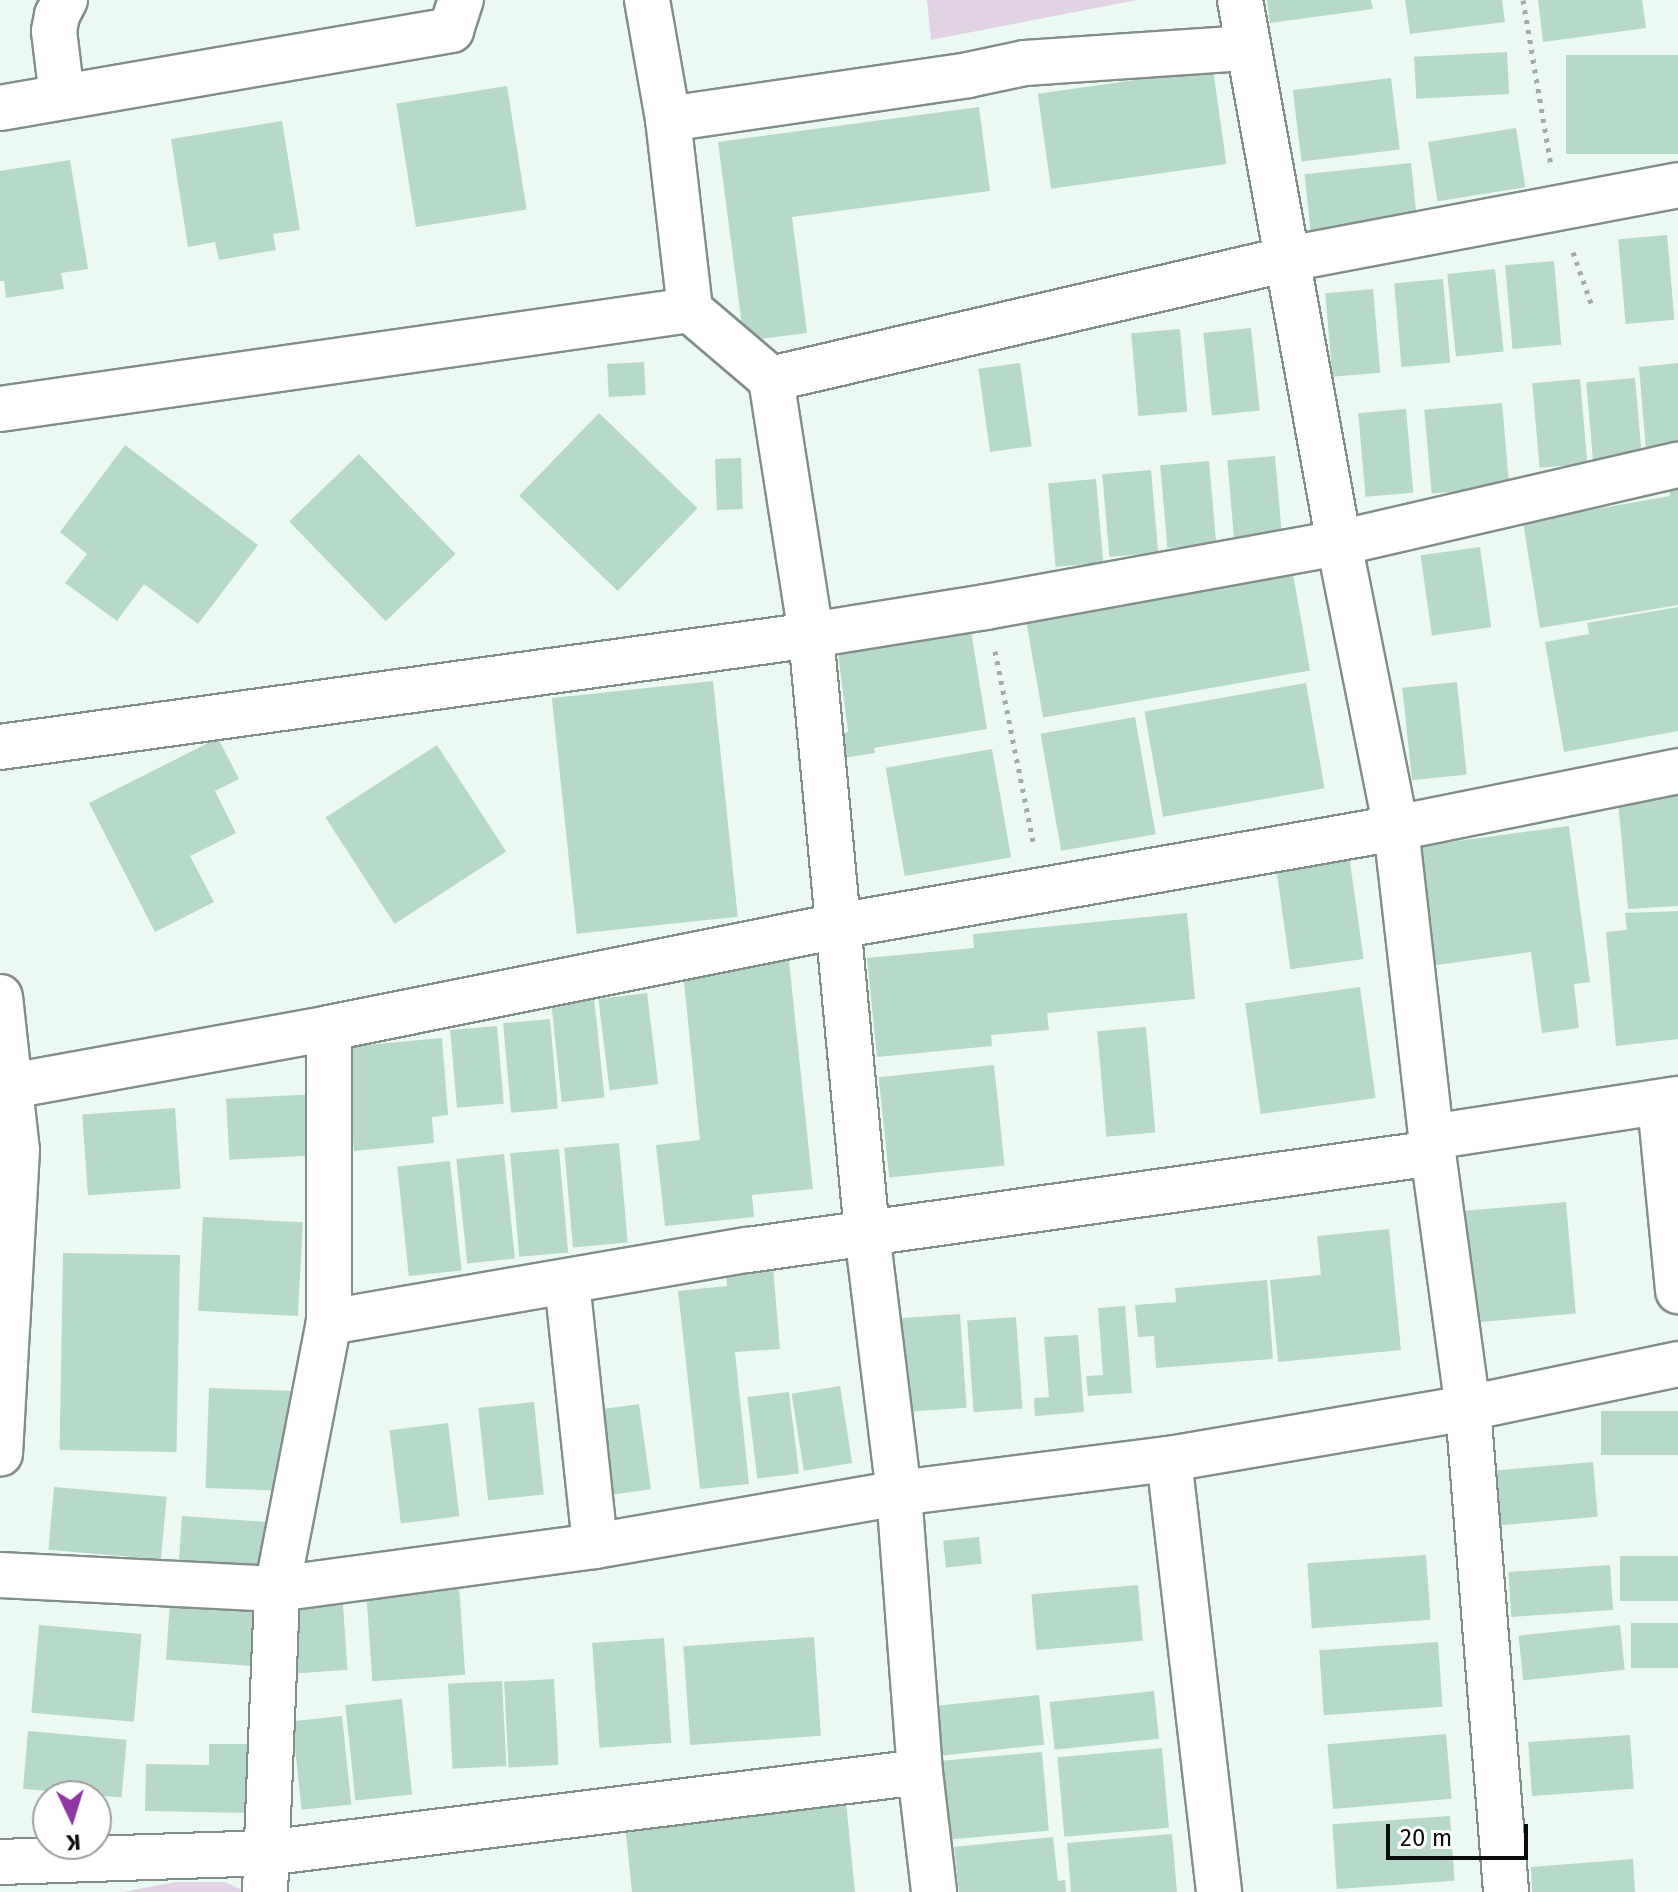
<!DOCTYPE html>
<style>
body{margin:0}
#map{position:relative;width:1678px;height:1892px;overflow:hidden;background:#ecf9f3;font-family:"Fira Sans",sans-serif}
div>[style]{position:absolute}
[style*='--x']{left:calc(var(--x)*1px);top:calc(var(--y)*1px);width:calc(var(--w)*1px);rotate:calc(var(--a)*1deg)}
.green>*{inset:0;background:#e1d3e4}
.building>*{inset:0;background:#b7d9c9;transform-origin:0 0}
.path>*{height:5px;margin-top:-2.5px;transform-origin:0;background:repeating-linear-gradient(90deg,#a1aba7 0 4px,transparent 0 10px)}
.roads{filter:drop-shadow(2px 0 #828e88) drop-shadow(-2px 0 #828e88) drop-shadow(0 2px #828e88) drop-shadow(0 -2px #828e88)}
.minor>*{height:44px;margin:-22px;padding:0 22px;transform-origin:22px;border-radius:22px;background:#fff}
span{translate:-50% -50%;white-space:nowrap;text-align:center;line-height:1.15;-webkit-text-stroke:6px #fff;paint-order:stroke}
.north{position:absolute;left:32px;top:1780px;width:80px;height:80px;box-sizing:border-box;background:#fff;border:2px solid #9d9e9d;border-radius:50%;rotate:176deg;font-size:22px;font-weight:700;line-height:32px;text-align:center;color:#090d0b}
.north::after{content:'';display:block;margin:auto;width:28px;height:36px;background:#8e36a2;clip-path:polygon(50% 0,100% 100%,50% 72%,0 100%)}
.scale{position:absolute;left:1386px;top:1824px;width:142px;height:36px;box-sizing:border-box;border:4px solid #090d0b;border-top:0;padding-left:10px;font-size:24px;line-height:28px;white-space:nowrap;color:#090d0b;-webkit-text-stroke:6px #fff;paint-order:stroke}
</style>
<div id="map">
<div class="green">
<div style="clip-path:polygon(927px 0,1137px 0,931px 40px)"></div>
<div style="clip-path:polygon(175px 1882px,225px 1882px,246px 1892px,123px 1892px)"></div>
</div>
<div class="building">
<div style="clip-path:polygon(1267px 0,1371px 0,1373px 9px,1270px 23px)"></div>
<div style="clip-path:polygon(1405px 0,1502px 0,1505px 22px,1410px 34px)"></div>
<div style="clip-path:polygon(1538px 0,1642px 0,1646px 28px,1543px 42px)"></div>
<div style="left:1507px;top:52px;width:42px;height:93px;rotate:87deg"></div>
<div style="left:1678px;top:55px;width:99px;height:112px;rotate:90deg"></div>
<div style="left:1213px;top:69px;width:96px;height:177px;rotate:82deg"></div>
<div style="left:1391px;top:78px;width:72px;height:99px;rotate:83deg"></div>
<div style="left:507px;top:86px;width:125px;height:112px;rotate:81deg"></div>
<div style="clip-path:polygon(979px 107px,990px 191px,792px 217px,807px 333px,744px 341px,718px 142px)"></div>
<div style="clip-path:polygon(282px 121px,300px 230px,273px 234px,276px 250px,219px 260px,215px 242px,188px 247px,171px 139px)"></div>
<div style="left:1516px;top:128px;width:60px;height:89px;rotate:81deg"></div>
<div style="clip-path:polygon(70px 160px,88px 269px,61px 273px,64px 289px,6px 298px,4px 281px,0 281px,0 171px)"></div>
<div style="left:1411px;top:163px;width:60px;height:107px;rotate:84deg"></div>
<div style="left:1667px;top:235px;width:85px;height:49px;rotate:85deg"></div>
<div style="left:1554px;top:261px;width:84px;height:49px;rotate:85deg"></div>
<div style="left:1495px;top:269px;width:83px;height:48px;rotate:84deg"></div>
<div style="left:1443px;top:279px;width:84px;height:49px;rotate:85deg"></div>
<div style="left:1373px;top:289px;width:84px;height:48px;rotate:85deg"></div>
<div style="left:1251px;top:328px;width:83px;height:48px;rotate:84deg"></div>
<div style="left:1180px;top:329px;width:83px;height:49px;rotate:85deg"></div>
<div style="left:644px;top:362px;width:33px;height:37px;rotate:87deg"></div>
<div style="left:1020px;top:363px;width:84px;height:42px;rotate:82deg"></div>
<div style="clip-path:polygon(1678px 363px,1678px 447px,1646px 450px,1639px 367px)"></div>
<div style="left:1635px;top:378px;width:83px;height:49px;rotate:85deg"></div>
<div style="left:1580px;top:379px;width:85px;height:48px;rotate:85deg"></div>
<div style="left:1502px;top:403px;width:84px;height:78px;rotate:85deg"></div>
<div style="left:1406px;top:409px;width:84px;height:48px;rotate:85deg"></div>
<div style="left:599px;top:413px;width:137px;height:115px;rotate:44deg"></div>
<div style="clip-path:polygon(125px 445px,258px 545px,198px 624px,144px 584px,117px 621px,65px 583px,87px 554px,60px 532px)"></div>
<div style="left:359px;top:454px;width:139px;height:97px;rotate:46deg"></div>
<div style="left:1275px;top:456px;width:84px;height:48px;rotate:85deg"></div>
<div style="left:741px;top:458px;width:51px;height:26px;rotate:88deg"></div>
<div style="left:1209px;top:461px;width:83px;height:49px;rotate:85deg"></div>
<div style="left:1151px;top:470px;width:83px;height:49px;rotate:85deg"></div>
<div style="left:1096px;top:479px;width:84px;height:48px;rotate:85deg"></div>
<div style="clip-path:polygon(1678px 479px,1678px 605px,1540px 628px,1523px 522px,1670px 496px,1668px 480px)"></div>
<div style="left:1480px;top:547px;width:81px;height:60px;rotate:82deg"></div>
<div style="left:1293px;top:574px;width:98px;height:271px;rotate:80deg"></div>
<div style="clip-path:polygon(1678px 607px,1678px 731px,1564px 752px,1545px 642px,1589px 634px,1587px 623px)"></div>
<div style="clip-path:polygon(971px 631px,987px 729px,874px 748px,875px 753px,830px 760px,827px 736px,848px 732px,838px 653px)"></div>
<div style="left:713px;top:681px;width:237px;height:162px;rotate:84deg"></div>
<div style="left:1457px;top:682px;width:93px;height:55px;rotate:84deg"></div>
<div style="left:1306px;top:683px;width:107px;height:164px;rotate:80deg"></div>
<div style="left:1135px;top:717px;width:119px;height:96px;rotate:80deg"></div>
<div style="clip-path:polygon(218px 738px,239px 779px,215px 791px,236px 833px,190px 856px,214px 902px,155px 932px,89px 803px)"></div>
<div style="left:437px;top:745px;width:127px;height:133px;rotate:57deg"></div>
<div style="left:992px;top:749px;width:110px;height:108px;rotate:80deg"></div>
<div style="clip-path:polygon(1678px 796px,1678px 906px,1628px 909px,1618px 801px)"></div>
<div style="clip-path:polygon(1569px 826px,1590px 982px,1574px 984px,1579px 1028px,1542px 1033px,1531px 952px,1430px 966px,1413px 847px)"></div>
<div style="left:1349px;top:855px;width:105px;height:74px;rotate:82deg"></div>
<div style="clip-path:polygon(1678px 911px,1678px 1039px,1616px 1046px,1606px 932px,1627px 930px,1625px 913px)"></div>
<div style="clip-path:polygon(1187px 913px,1195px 999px,1047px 1013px,1049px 1030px,991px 1035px,992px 1046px,877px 1057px,867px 958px,974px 948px,973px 934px)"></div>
<div style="clip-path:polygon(789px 961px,813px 1189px,752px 1195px,754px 1217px,665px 1226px,656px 1145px,700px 1140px,683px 972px)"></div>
<div style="left:1360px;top:987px;width:112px;height:116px;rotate:82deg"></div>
<div style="left:593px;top:988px;width:110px;height:43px;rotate:84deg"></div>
<div style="left:647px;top:993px;width:92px;height:49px;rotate:83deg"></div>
<div style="left:550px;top:1019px;width:90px;height:47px;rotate:85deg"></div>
<div style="left:497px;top:1026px;width:78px;height:47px;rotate:85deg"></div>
<div style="left:1146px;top:1027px;width:106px;height:49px;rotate:85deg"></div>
<div style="clip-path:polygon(442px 1038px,448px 1115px,432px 1117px,434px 1143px,354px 1151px,345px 1047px)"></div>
<div style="left:994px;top:1065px;width:101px;height:116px;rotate:84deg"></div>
<div style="left:318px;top:1094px;width:61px;height:92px;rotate:87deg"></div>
<div style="left:175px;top:1108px;width:81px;height:93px;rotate:86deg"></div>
<div style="left:619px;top:1143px;width:100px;height:55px;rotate:85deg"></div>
<div style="left:559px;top:1149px;width:104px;height:49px;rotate:85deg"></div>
<div style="left:504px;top:1154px;width:105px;height:48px;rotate:84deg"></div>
<div style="left:450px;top:1161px;width:110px;height:53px;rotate:84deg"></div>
<div style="left:1566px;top:1202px;width:112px;height:101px;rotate:85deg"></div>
<div style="left:203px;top:1217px;width:100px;height:94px;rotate:3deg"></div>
<div style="clip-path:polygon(1389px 1229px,1401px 1350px,1278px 1362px,1270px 1280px,1321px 1275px,1317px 1236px)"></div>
<div style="left:63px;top:1253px;width:117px;height:197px;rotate:1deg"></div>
<div style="clip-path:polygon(773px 1267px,780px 1349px,735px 1352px,749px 1484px,700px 1489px,678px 1291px,727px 1286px,726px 1271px)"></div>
<div style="clip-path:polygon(1267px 1280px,1273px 1359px,1156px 1368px,1154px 1336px,1138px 1337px,1135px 1305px,1176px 1302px,1175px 1288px)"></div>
<div style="clip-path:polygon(1125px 1306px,1132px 1393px,1088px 1396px,1086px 1376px,1103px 1375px,1098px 1308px)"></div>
<div style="left:960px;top:1314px;width:94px;height:61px;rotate:86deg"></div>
<div style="left:1016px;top:1317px;width:92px;height:49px;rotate:86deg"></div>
<div style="clip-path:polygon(1078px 1335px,1084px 1412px,1035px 1416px,1034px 1398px,1049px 1397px,1044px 1337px)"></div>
<div style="left:840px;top:1386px;width:78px;height:49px;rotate:81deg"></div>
<div style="left:209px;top:1388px;width:86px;height:100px;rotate:2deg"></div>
<div style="left:789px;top:1392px;width:82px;height:42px;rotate:83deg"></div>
<div style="left:534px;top:1402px;width:93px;height:56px;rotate:84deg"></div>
<div style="left:639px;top:1404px;width:86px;height:49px;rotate:82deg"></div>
<div style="left:1678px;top:1411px;width:44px;height:77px;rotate:90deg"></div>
<div style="left:448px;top:1423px;width:94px;height:59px;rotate:83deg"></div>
<div style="left:1593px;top:1462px;width:55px;height:103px;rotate:85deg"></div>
<div style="left:54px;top:1487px;width:113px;height:63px;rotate:5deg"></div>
<div style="left:182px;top:1516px;width:92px;height:48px;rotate:4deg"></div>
<div style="left:979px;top:1537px;width:27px;height:36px;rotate:84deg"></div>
<div style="left:1426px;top:1555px;width:65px;height:119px;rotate:86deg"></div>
<div style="left:1678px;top:1556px;width:45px;height:58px;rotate:90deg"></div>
<div style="left:1610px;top:1565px;width:45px;height:102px;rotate:86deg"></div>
<div style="left:1138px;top:1585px;width:56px;height:107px;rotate:85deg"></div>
<div style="left:459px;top:1586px;width:89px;height:93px;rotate:86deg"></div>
<div style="left:342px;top:1591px;width:79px;height:52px;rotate:86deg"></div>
<div style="left:170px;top:1602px;width:92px;height:58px;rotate:4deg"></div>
<div style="left:1678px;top:1623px;width:45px;height:47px;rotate:90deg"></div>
<div style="left:39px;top:1625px;width:103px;height:88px;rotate:5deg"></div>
<div style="left:1620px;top:1625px;width:45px;height:102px;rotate:84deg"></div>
<div style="left:814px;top:1637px;width:99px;height:131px;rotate:86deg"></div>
<div style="left:664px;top:1638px;width:105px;height:72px;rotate:86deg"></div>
<div style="left:1438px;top:1642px;width:65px;height:119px;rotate:86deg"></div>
<div style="left:554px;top:1679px;width:86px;height:50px;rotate:87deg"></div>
<div style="left:502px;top:1681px;width:85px;height:54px;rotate:87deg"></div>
<div style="left:1154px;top:1691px;width:48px;height:105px;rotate:84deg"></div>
<div style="left:1039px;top:1695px;width:50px;height:105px;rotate:84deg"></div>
<div style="left:402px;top:1699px;width:96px;height:57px;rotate:84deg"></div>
<div style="left:342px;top:1716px;width:89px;height:50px;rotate:84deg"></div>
<div style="left:28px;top:1731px;width:99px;height:58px;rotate:5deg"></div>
<div style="left:1446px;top:1734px;width:65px;height:119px;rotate:85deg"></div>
<div style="left:1630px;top:1735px;width:54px;height:102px;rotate:86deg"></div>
<div style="clip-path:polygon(209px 1744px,250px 1744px,249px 1813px,145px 1811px,146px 1764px,209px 1765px)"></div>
<div style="left:1162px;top:1748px;width:80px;height:105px;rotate:85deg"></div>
<div style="left:1042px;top:1752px;width:79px;height:103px;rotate:85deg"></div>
<div style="clip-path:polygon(846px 1802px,855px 1892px,632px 1892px,625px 1824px)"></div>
<div style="left:1450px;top:1816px;width:65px;height:118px;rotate:86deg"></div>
<div style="clip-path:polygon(1172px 1834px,1177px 1892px,1071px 1892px,1067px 1843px)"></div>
<div style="clip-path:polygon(1053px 1837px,1058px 1881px,1065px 1880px,1066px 1892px,959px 1892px,954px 1847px)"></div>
<div style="clip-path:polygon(1633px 1859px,1635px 1892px,1532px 1892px,1531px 1867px)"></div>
</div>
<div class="path">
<div style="--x:1523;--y:0;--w:167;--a:80.4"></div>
<div style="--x:1573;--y:252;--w:57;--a:70.6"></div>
<div style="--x:995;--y:651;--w:199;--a:78.7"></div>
</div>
<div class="roads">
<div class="minor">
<div style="--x:647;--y:0;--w:121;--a:80"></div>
<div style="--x:668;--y:119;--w:192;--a:83.4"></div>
<div style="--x:690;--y:310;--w:106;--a:40.4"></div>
<div style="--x:771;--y:379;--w:259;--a:81.1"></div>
<div style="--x:811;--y:635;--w:601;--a:84.65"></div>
<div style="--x:867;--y:1233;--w:262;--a:83"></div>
<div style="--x:899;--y:1493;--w:280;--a:85.7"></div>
<div style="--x:920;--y:1772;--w:121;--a:83.3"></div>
<div style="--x:1240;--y:0;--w:552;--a:79.67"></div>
<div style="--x:1339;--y:543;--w:291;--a:78.7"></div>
<div style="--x:1396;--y:828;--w:327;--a:83.5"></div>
<div style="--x:1433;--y:1153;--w:257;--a:82.2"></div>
<div style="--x:1468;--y:1408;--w:485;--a:85.5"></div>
<div style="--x:62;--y:97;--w:66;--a:-96.9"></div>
<div style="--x:54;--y:31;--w:16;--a:-79"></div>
<div style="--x:57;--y:15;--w:17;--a:-62"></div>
<div style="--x:0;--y:108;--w:458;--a:-9.8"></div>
<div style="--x:451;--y:30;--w:32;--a:-72"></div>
<div style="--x:668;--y:119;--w:303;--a:-8.3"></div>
<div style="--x:968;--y:75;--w:58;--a:-11.9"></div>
<div style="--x:1025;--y:63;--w:223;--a:-3.9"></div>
<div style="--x:771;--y:379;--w:531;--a:-13.07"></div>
<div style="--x:1288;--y:259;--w:397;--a:-10.7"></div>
<div style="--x:0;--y:409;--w:697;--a:-8.16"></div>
<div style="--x:0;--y:747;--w:819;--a:-7.86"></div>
<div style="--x:811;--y:635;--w:177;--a:-9.1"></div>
<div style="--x:986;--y:607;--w:359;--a:-10.3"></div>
<div style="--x:1339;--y:543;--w:348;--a:-13"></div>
<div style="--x:0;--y:997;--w:154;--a:83.7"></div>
<div style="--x:17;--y:1150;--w:304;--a:93.2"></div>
<div style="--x:0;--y:1088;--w:334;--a:-10.3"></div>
<div style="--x:329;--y:1028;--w:519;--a:-11.33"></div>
<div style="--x:838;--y:926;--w:567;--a:-9.96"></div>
<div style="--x:1396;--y:828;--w:288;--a:-11.4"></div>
<div style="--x:1660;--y:1103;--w:189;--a:84.5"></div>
<div style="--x:1432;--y:1137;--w:249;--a:-8.8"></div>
<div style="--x:567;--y:1282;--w:265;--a:83.9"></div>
<div style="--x:329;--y:1322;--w:425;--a:-9.8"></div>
<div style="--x:748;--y:1250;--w:692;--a:-8.06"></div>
<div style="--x:1169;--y:1459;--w:436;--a:83.4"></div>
<div style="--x:0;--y:1575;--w:277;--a:2.9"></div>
<div style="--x:277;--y:1589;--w:321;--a:-7.7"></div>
<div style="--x:595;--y:1546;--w:309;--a:-9.9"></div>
<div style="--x:899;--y:1493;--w:272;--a:-7.2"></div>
<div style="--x:1169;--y:1459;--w:303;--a:-9.7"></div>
<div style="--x:1468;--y:1408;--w:215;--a:-11.8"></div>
<div style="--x:0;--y:1862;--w:265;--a:-1.9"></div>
<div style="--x:265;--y:1853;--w:660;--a:-7.05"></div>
<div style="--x:265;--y:1892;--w:303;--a:-87.7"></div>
<div style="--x:277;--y:1589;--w:272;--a:-79"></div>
<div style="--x:329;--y:1322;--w:294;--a:-90"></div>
</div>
</div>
<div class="north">K</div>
<div class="scale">20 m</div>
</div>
